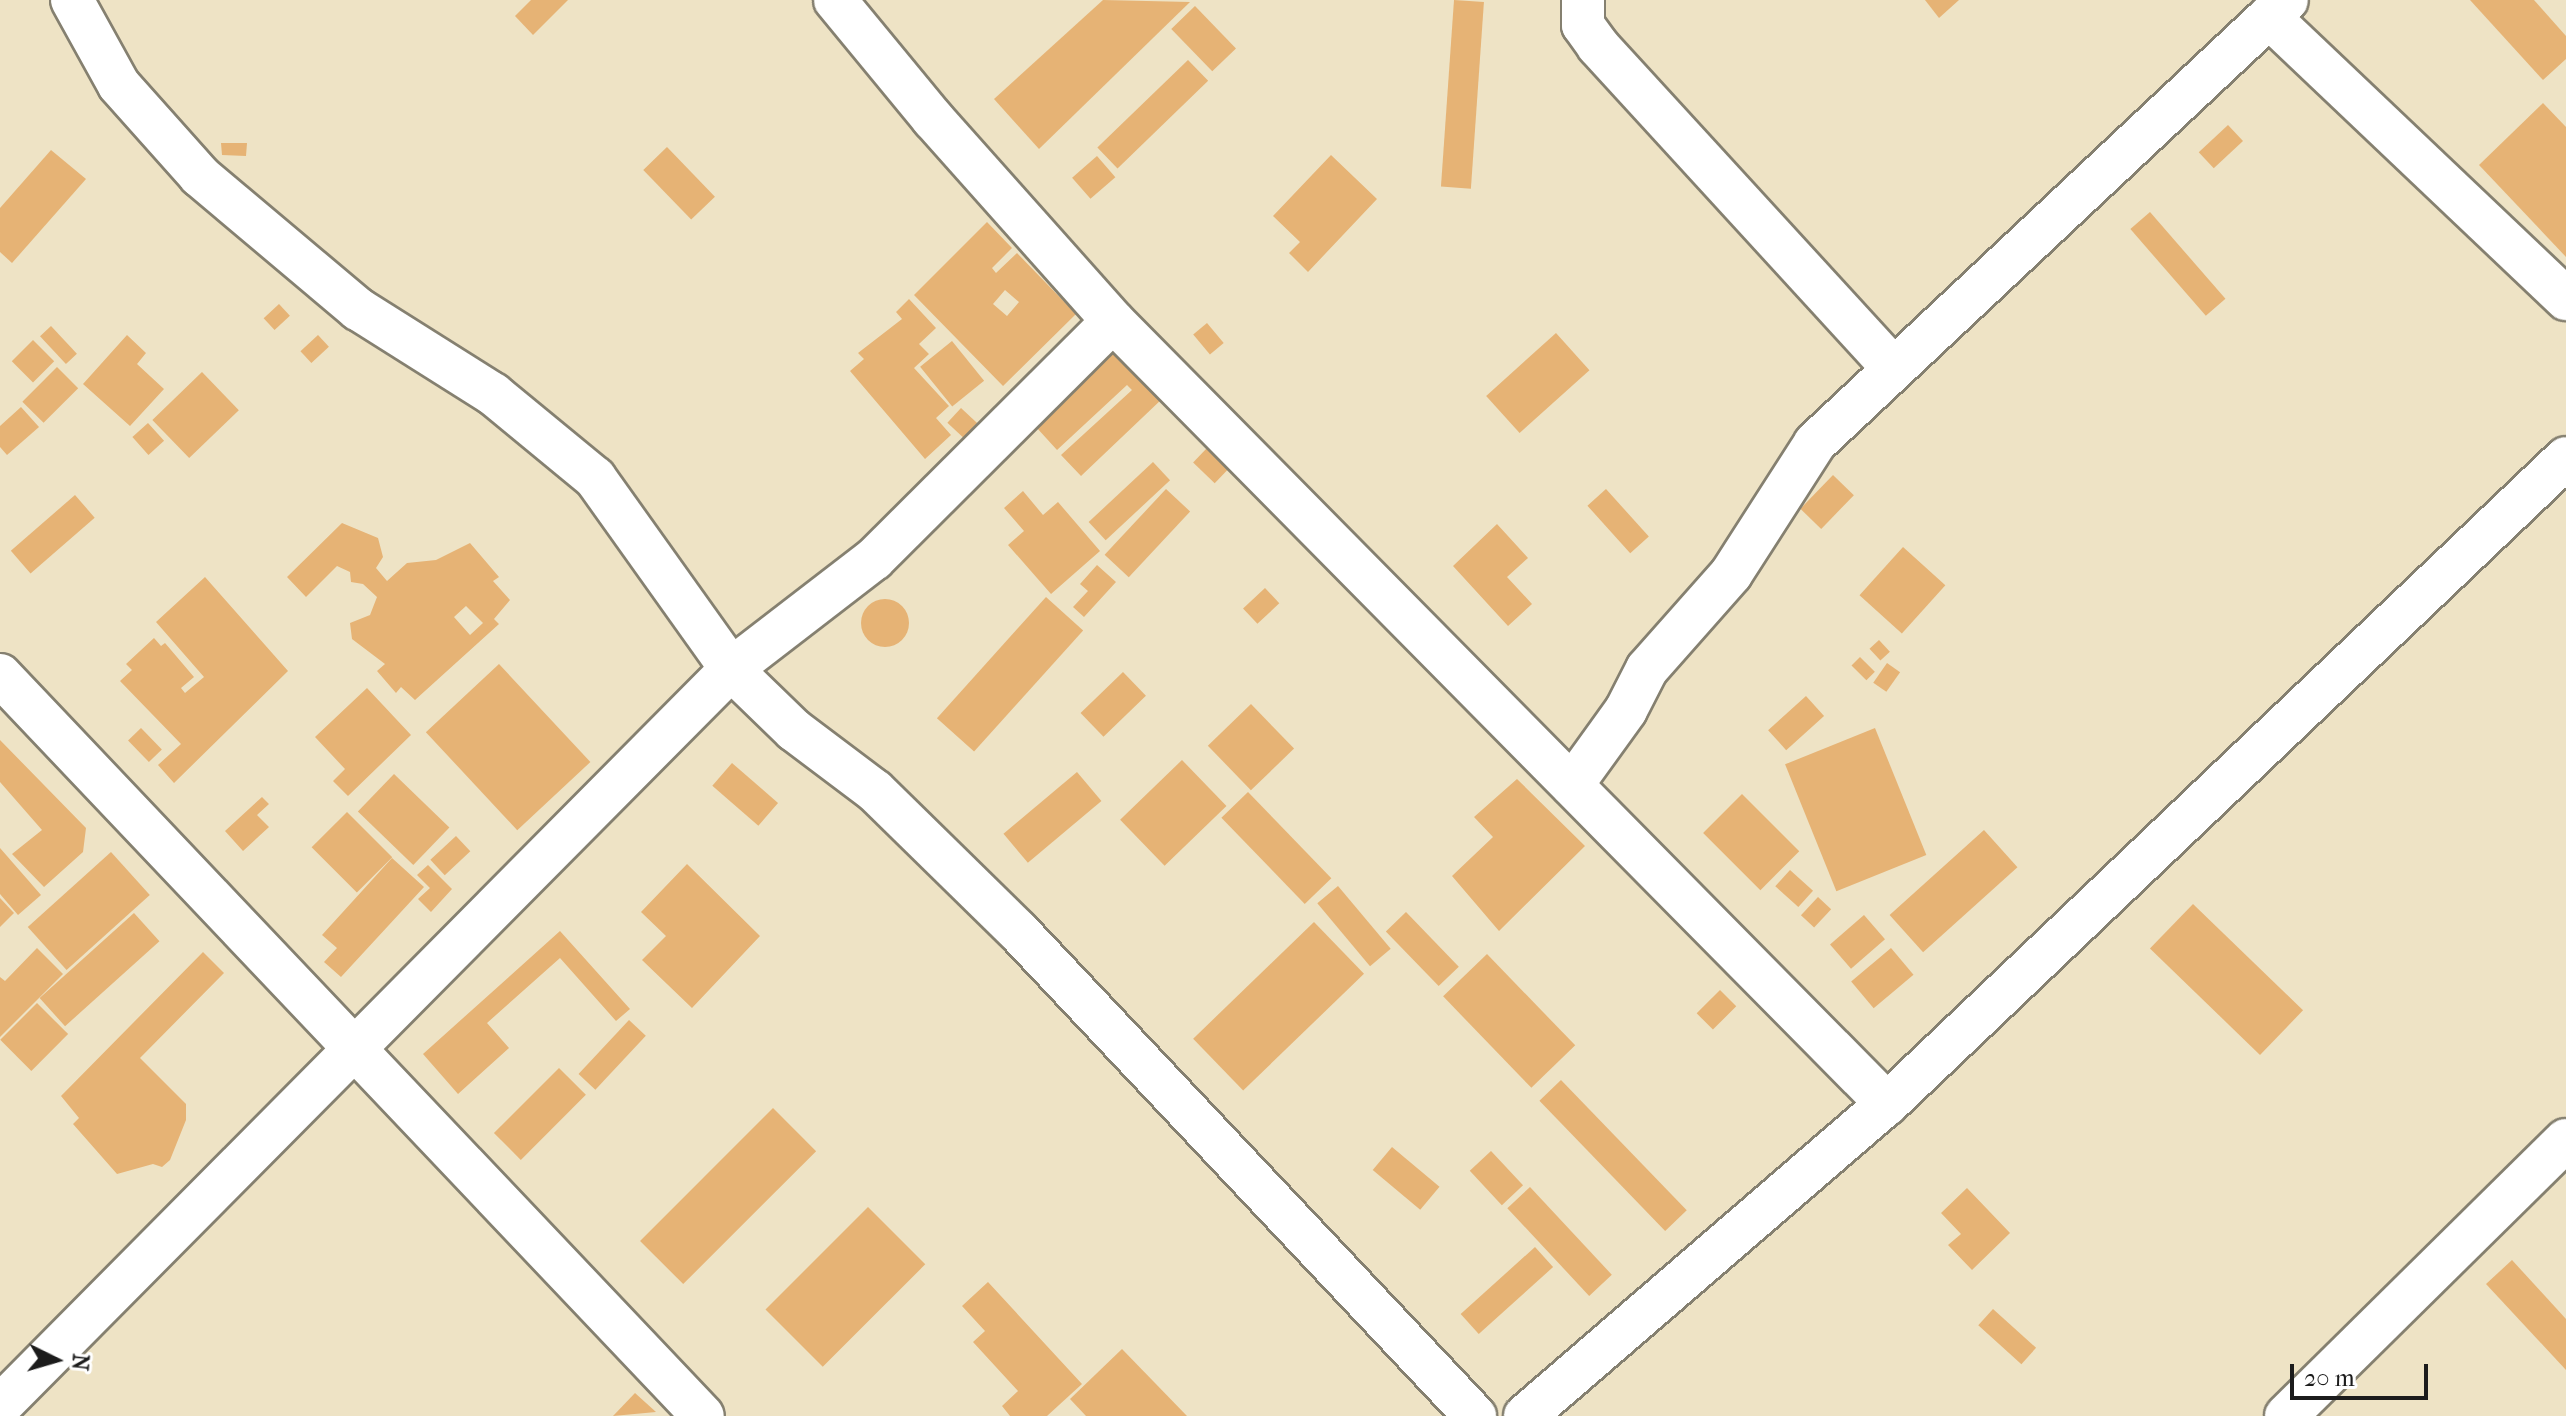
<!DOCTYPE html>
<style>
body{margin:0}
#map{position:relative;width:2566px;height:1416px;overflow:hidden;background:#eee3c5;font-family:"IM FELL French Canon",serif}
div>[style]{position:absolute}
[style*='--x']{left:calc(var(--x)*1px);top:calc(var(--y)*1px);width:calc(var(--w)*1px);rotate:calc(var(--a)*1deg)}
.building>*{inset:0;background:#e6b375;transform-origin:0 0}
.round{border-radius:50%}
.roads{filter:drop-shadow(2px 0 #858070) drop-shadow(-2px 0 #858070) drop-shadow(0 2px #858070) drop-shadow(0 -2px #858070)}
.street>*{height:42px;margin:-21px;padding:0 21px;transform-origin:21px;border-radius:21px;background:#fff}
span{translate:-50% -50%;white-space:nowrap;text-align:center;line-height:1.15;-webkit-text-stroke:8px #fff;paint-order:stroke}
.north{position:absolute;left:16px;top:1320px;width:80px;height:80px;-webkit-text-stroke:6px #fff;paint-order:stroke;rotate:95deg;font-size:22px;font-weight:700;line-height:32px;text-align:center;color:#1c1c1c}
.north::after{content:'';display:block;margin:auto;width:28px;height:36px;background:#1c1c1c;clip-path:polygon(50% 0,100% 100%,50% 72%,0 100%)}
.scale{position:absolute;left:2290px;top:1364px;width:138px;height:36px;box-sizing:border-box;border:4px solid #1c1c1c;border-top:0;padding-left:10px;font-size:24px;line-height:28px;white-space:nowrap;color:#1c1c1c;-webkit-text-stroke:6px #fff;paint-order:stroke}
</style>
<div id="map">
<div class="building">
<div style="clip-path:polygon(531px 0,568px 0,533px 35px,515px 16px)"></div>
<div style="clip-path:polygon(1103px 0,1190px 2px,1039px 149px,994px 99px)"></div>
<div style="left:1454px;top:0;width:30px;height:187px;rotate:4deg"></div>
<div style="clip-path:polygon(1925px 0,1959px 0,1939px 18px)"></div>
<div style="clip-path:polygon(2470px 0,2534px 0,2566px 36px,2566px 59px,2543px 80px)"></div>
<div style="left:1195px;top:6px;width:59px;height:33px;rotate:46deg"></div>
<div style="left:1188px;top:60px;width:29px;height:126px;rotate:46deg"></div>
<div style="clip-path:polygon(2543px 103px,2566px 127px,2566px 257px,2479px 165px)"></div>
<div style="left:2228px;top:125px;width:22px;height:40px;rotate:47deg"></div>
<div style="clip-path:polygon(221px 143px,247px 143px,246px 156px,222px 155px)"></div>
<div style="left:667px;top:147px;width:69px;height:33px;rotate:46deg"></div>
<div style="clip-path:polygon(51px 150px,86px 179px,12px 263px,0 252px,0 208px)"></div>
<div style="clip-path:polygon(1331px 155px,1377px 199px,1308px 272px,1289px 253px,1300px 242px,1273px 216px)"></div>
<div style="left:1097px;top:156px;width:28px;height:33px;rotate:49deg"></div>
<div style="left:2150px;top:212px;width:115px;height:26px;rotate:49deg"></div>
<div style="clip-path:polygon(evenodd,987px 222px,1012px 248px,992px 268px,996px 273px,1017px 253px,1076px 314px,1003px 386px,914px 295px,987px 222px,1005px 290px,1019px 302px,1007px 316px,993px 304px,1005px 290px)"></div>
<div style="clip-path:polygon(909px 299px,936px 328px,919px 344px,929px 354px,914px 368px,949px 406px,936px 418px,951px 435px,925px 459px,850px 371px,864px 359px,858px 353px,902px 319px,896px 312px)"></div>
<div style="left:279px;top:304px;width:16px;height:21px;rotate:47deg"></div>
<div style="left:1207px;top:323px;width:26px;height:18px;rotate:50deg"></div>
<div style="left:51px;top:326px;width:38px;height:15px;rotate:47deg"></div>
<div style="left:1556px;top:333px;width:50px;height:94px;rotate:48deg"></div>
<div style="clip-path:polygon(127px 335px,146px 353px,137px 364px,164px 389px,130px 426px,83px 384px)"></div>
<div style="left:318px;top:335px;width:16px;height:24px;rotate:47deg"></div>
<div style="left:33px;top:340px;width:30px;height:30px;rotate:45deg"></div>
<div style="left:952px;top:341px;width:51px;height:41px;rotate:51deg"></div>
<div style="clip-path:polygon(1097px 348px,1118px 349px,1163px 398px,1081px 476px,1061px 455px,1132px 390px,1127px 385px,1057px 450px,1026px 416px)"></div>
<div style="left:57px;top:367px;width:30px;height:49px;rotate:45deg"></div>
<div style="left:202px;top:372px;width:53px;height:69px;rotate:46deg"></div>
<div style="clip-path:polygon(21px 407px,39px 427px,7px 455px,0 447px,0 426px)"></div>
<div style="left:961px;top:408px;width:22px;height:20px;rotate:43deg"></div>
<div style="left:148px;top:423px;width:24px;height:21px;rotate:48deg"></div>
<div style="left:1207px;top:448px;width:30px;height:20px;rotate:44deg"></div>
<div style="left:1153px;top:462px;width:25px;height:88px;rotate:47deg"></div>
<div style="left:1833px;top:475px;width:29px;height:47px;rotate:44deg"></div>
<div style="left:1166px;top:489px;width:33px;height:90px;rotate:43deg"></div>
<div style="left:1606px;top:489px;width:64px;height:25px;rotate:48deg"></div>
<div style="clip-path:polygon(1023px 491px,1043px 515px,1058px 502px,1100px 551px,1051px 594px,1008px 545px,1024px 531px,1004px 508px)"></div>
<div style="left:75px;top:495px;width:30px;height:85px;rotate:49deg"></div>
<div style="clip-path:polygon(evenodd,342px 523px,378px 538px,383px 557px,376px 568px,387px 581px,407px 563px,436px 560px,470px 543px,499px 577px,493px 581px,510px 600px,494px 619px,499px 624px,415px 700px,401px 687px,396px 693px,377px 671px,385px 664px,352px 639px,350px 623px,370px 615px,377px 597px,363px 584px,351px 582px,350px 572px,337px 566px,306px 597px,287px 577px,342px 523px,466px 606px,483px 623px,470px 635px,454px 617px,466px 606px)"></div>
<div style="clip-path:polygon(1497px 524px,1528px 558px,1507px 577px,1532px 604px,1508px 626px,1453px 566px)"></div>
<div style="left:1903px;top:547px;width:57px;height:65px;rotate:42deg"></div>
<div style="clip-path:polygon(1097px 565px,1116px 582px,1084px 617px,1073px 607px,1088px 591px,1080px 584px)"></div>
<div style="clip-path:polygon(205px 577px,288px 671px,174px 783px,158px 765px,181px 744px,120px 681px,132px 670px,126px 664px,154px 638px,161px 646px,165px 643px,194px 677px,181px 688px,185px 693px,204px 677px,156px 622px)"></div>
<div style="left:1265px;top:588px;width:21px;height:30px;rotate:47deg"></div>
<div style="left:1046px;top:597px;width:50px;height:163px;rotate:42deg"></div>
<div class="round" style="left:861px;top:599px;width:48px;height:48px"></div>
<div style="left:1879px;top:640px;width:16px;height:13px;rotate:47deg"></div>
<div style="left:1860px;top:657px;width:21px;height:12px;rotate:45deg"></div>
<div style="left:1887px;top:663px;width:16px;height:24px;rotate:35deg"></div>
<div style="left:499px;top:664px;width:134px;height:100px;rotate:47deg"></div>
<div style="left:1123px;top:672px;width:33px;height:59px;rotate:46deg"></div>
<div style="clip-path:polygon(367px 688px,411px 735px,348px 796px,333px 781px,345px 769px,315px 737px)"></div>
<div style="left:1806px;top:696px;width:27px;height:51px;rotate:48deg"></div>
<div style="left:1251px;top:704px;width:62px;height:60px;rotate:46deg"></div>
<div style="left:141px;top:728px;width:30px;height:18px;rotate:46deg"></div>
<div style="left:1875px;top:728px;width:137px;height:97px;rotate:68deg"></div>
<div style="clip-path:polygon(0 740px,86px 828px,83px 852px,44px 887px,12px 854px,42px 830px,0 782px)"></div>
<div style="left:1182px;top:760px;width:64px;height:86px;rotate:46deg"></div>
<div style="left:732px;top:763px;width:61px;height:30px;rotate:41deg"></div>
<div style="left:1077px;top:772px;width:38px;height:96px;rotate:50deg"></div>
<div style="left:394px;top:774px;width:77px;height:52px;rotate:44deg"></div>
<div style="clip-path:polygon(1517px 779px,1585px 846px,1499px 931px,1452px 876px,1493px 837px,1474px 817px)"></div>
<div style="left:1248px;top:792px;width:120px;height:37px;rotate:46deg"></div>
<div style="left:1742px;top:794px;width:81px;height:55px;rotate:45deg"></div>
<div style="clip-path:polygon(262px 797px,269px 804px,257px 815px,269px 827px,243px 851px,225px 831px)"></div>
<div style="left:347px;top:812px;width:64px;height:50px;rotate:45deg"></div>
<div style="left:1984px;top:830px;width:50px;height:127px;rotate:48deg"></div>
<div style="left:456px;top:836px;width:21px;height:35px;rotate:47deg"></div>
<div style="clip-path:polygon(0 848px,41px 895px,18px 915px,0 894px)"></div>
<div style="left:111px;top:852px;width:58px;height:112px;rotate:48deg"></div>
<div style="clip-path:polygon(392px 858px,424px 887px,341px 977px,324px 962px,337px 948px,322px 935px)"></div>
<div style="clip-path:polygon(687px 864px,760px 936px,692px 1008px,642px 960px,666px 936px,641px 912px)"></div>
<div style="clip-path:polygon(428px 865px,452px 889px,431px 912px,418px 899px,430px 888px,417px 875px)"></div>
<div style="left:1790px;top:870px;width:31px;height:22px;rotate:42deg"></div>
<div style="left:1338px;top:886px;width:82px;height:27px;rotate:50deg"></div>
<div style="left:1818px;top:897px;width:18px;height:25px;rotate:43deg"></div>
<div style="clip-path:polygon(0 898px,14px 913px,0 927px)"></div>
<div style="left:2193px;top:904px;width:153px;height:62px;rotate:44deg"></div>
<div style="left:1406px;top:912px;width:76px;height:28px;rotate:46deg"></div>
<div style="left:134px;top:913px;width:38px;height:127px;rotate:48deg"></div>
<div style="left:1864px;top:915px;width:32px;height:45px;rotate:49deg"></div>
<div style="left:1314px;top:922px;width:72px;height:168px;rotate:46deg"></div>
<div style="clip-path:polygon(560px 931px,630px 1009px,616px 1021px,560px 958px,487px 1023px,509px 1048px,458px 1094px,423px 1054px)"></div>
<div style="clip-path:polygon(37px 948px,63px 974px,0 1037px,0 977px,5px 981px)"></div>
<div style="left:1891px;top:948px;width:35px;height:52px;rotate:50deg"></div>
<div style="clip-path:polygon(203px 952px,224px 973px,140px 1058px,186px 1104px,186px 1120px,170px 1160px,162px 1167px,153px 1164px,117px 1174px,73px 1124px,79px 1118px,61px 1096px)"></div>
<div style="left:1487px;top:954px;width:127px;height:61px;rotate:46deg"></div>
<div style="left:1720px;top:990px;width:23px;height:33px;rotate:45deg"></div>
<div style="left:37px;top:1003px;width:44px;height:52px;rotate:45deg"></div>
<div style="left:629px;top:1020px;width:23px;height:74px;rotate:43deg"></div>
<div style="left:559px;top:1068px;width:38px;height:92px;rotate:45deg"></div>
<div style="left:1561px;top:1080px;width:181px;height:30px;rotate:46deg"></div>
<div style="left:773px;top:1108px;width:61px;height:188px;rotate:45deg"></div>
<div style="left:1392px;top:1147px;width:62px;height:30px;rotate:40deg"></div>
<div style="left:1491px;top:1151px;width:47px;height:29px;rotate:47deg"></div>
<div style="left:1530px;top:1187px;width:120px;height:31px;rotate:47deg"></div>
<div style="clip-path:polygon(1967px 1188px,2010px 1233px,1972px 1270px,1948px 1245px,1961px 1234px,1941px 1213px)"></div>
<div style="left:868px;top:1207px;width:81px;height:145px;rotate:45deg"></div>
<div style="left:1535px;top:1247px;width:27px;height:100px;rotate:48deg"></div>
<div style="clip-path:polygon(2512px 1260px,2566px 1319px,2566px 1370px,2486px 1284px)"></div>
<div style="clip-path:polygon(988px 1282px,1082px 1384px,1047px 1416px,1010px 1416px,1002px 1406px,1018px 1391px,973px 1342px,985px 1331px,962px 1306px)"></div>
<div style="left:1993px;top:1309px;width:58px;height:22px;rotate:42deg"></div>
<div style="clip-path:polygon(1122px 1349px,1187px 1416px,1086px 1416px,1070px 1399px)"></div>
<div style="clip-path:polygon(635px 1393px,656px 1412px,613px 1416px)"></div>
</div>
<div class="roads">
<div class="street">
<div style="--x:72;--y:0;--w:97;--a:61.1"></div>
<div style="--x:119;--y:85;--w:122;--a:48.3"></div>
<div style="--x:200;--y:176;--w:207;--a:40.1"></div>
<div style="--x:358;--y:309;--w:160;--a:32.2"></div>
<div style="--x:493;--y:394;--w:132;--a:39.5"></div>
<div style="--x:595;--y:478;--w:234;--a:54.5"></div>
<div style="--x:731;--y:669;--w:88;--a:44.1"></div>
<div style="--x:794;--y:730;--w:101;--a:37"></div>
<div style="--x:875;--y:791;--w:199;--a:44.4"></div>
<div style="--x:1017;--y:930;--w:668;--a:46.7"></div>
<div style="--x:835;--y:0;--w:154;--a:50.5"></div>
<div style="--x:933;--y:119;--w:271;--a:48.3"></div>
<div style="--x:1113;--y:321;--w:1101;--a:45.33"></div>
<div style="--x:1583;--y:0;--w:25;--a:90"></div>
<div style="--x:1583;--y:25;--w:26;--a:54"></div>
<div style="--x:1598;--y:46;--w:435;--a:47.5"></div>
<div style="--x:2269;--y:17;--w:410;--a:43.5"></div>
<div style="--x:0;--y:675;--w:1021;--a:46.51"></div>
<div style="--x:1572;--y:785;--w:92;--a:-54.2"></div>
<div style="--x:1626;--y:710;--w:46;--a:-62.9"></div>
<div style="--x:1647;--y:669;--w:127;--a:-48.5"></div>
<div style="--x:1731;--y:574;--w:156;--a:-57.3"></div>
<div style="--x:1815;--y:443;--w:647;--a:-43.18"></div>
<div style="--x:0;--y:1406;--w:1038;--a:-45.23"></div>
<div style="--x:731;--y:669;--w:180;--a:-37.6"></div>
<div style="--x:874;--y:559;--w:337;--a:-44.9"></div>
<div style="--x:1525;--y:1416;--w:478;--a:-40.8"></div>
<div style="--x:1887;--y:1104;--w:937;--a:-43.57"></div>
<div style="--x:2286;--y:1416;--w:393;--a:-44.6"></div>
</div>
</div>
<div class="north">N</div>
<div class="scale">20 m</div>
</div>
